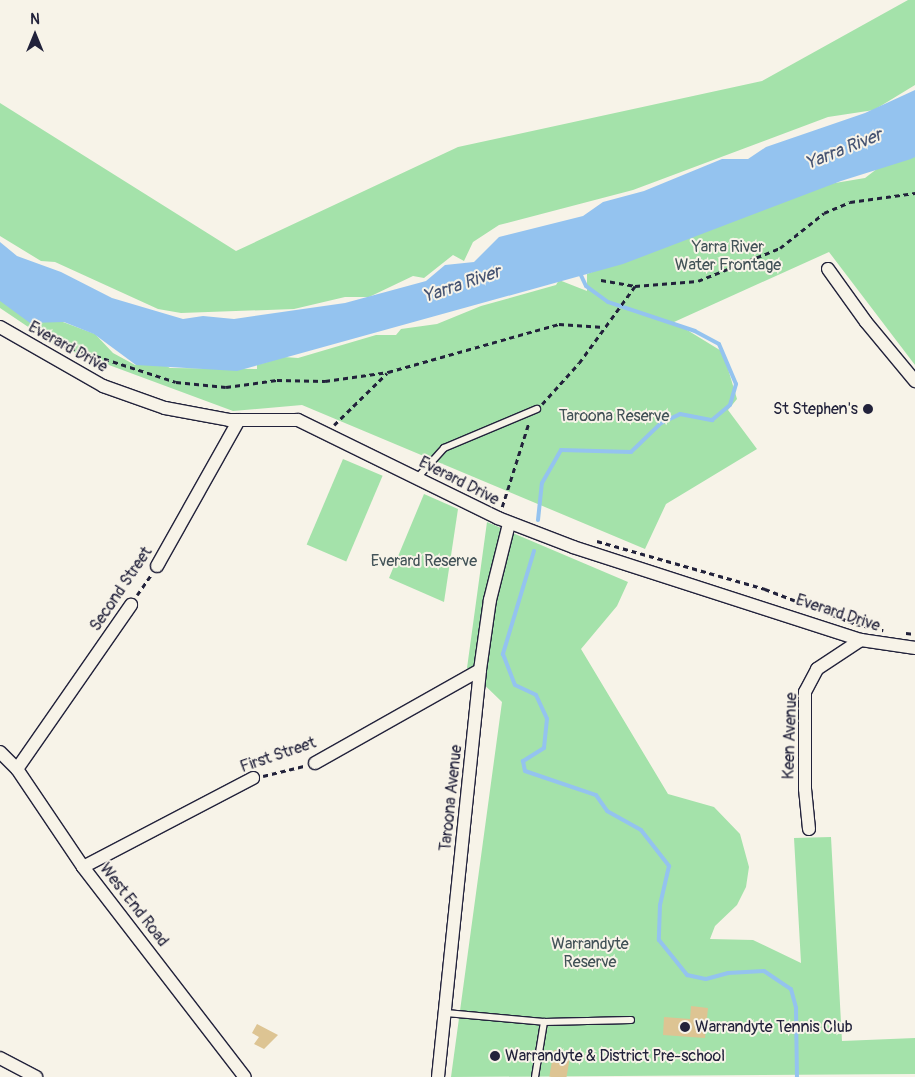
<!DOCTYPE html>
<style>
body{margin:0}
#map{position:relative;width:915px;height:1077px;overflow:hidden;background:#f7f3e8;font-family:Pangolin,sans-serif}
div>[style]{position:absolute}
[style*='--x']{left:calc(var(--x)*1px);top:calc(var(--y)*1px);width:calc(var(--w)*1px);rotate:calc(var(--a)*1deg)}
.green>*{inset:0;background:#a4e2aa;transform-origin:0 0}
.water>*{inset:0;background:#94c3ef}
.stream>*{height:4px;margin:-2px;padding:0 2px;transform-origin:2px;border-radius:2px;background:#94c3ef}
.building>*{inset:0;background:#ddc493;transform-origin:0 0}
.path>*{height:2.5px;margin-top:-1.25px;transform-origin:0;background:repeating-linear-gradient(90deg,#22223b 0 5px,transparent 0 9px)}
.roads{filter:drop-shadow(1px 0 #22223b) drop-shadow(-1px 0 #22223b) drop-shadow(0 1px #22223b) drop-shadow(0 -1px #22223b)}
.service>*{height:6px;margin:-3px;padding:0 3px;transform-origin:3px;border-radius:3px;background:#f7f3e8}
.minor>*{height:12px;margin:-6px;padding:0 6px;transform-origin:6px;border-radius:6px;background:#f7f3e8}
.dots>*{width:14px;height:14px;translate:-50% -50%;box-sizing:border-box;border:2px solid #f7f3e8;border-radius:50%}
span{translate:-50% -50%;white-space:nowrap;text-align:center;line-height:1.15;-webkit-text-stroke:4px #f7f3e8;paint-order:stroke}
.park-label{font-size:16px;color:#425257}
.street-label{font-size:16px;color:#22223b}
.poi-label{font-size:16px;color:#22223b}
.right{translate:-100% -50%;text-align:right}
.left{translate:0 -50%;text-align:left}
.water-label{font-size:18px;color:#445271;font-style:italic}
.north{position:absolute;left:10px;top:10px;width:50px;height:50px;-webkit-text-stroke:4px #f7f3e8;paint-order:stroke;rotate:0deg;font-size:14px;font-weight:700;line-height:20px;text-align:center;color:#22223b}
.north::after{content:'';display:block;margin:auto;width:18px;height:22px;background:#22223b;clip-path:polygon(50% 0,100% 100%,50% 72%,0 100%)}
</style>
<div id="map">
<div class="green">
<div style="clip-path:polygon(908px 0,915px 0,915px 85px,874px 110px,828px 117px,633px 190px,499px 225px,473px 242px,464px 261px,453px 255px,424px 278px,413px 276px,369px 297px,345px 297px,294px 309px,181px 313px,158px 309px,55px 262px,41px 261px,0 236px,0 103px,236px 251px,458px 147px,762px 81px)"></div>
<div style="clip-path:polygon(915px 140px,915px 365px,829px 252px,674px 322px,723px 352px,737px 399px,728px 410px,757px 449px,666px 504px,645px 549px,302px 405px,233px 411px,55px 345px,0 308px,0 298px,38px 322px,63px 322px,95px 334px,113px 353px,135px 365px,158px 361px,170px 368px,257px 369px,257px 365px,284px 357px,298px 358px,376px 335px,396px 335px,401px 329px,437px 324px,481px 306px,556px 285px,559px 280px,587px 291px,587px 274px,823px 185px,865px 178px)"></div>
<div style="left:343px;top:459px;width:43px;height:93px;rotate:23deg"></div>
<div style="clip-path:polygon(424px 494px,458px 509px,444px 602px,389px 578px)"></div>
<div style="clip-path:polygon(487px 522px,628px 582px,617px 606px,581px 649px,668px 794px,714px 807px,740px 834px,749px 867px,746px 887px,737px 905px,715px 926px,710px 939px,753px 940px,801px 963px,794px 838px,831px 837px,842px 1041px,915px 1038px,915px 1074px,451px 1077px,502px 702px,467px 668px)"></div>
</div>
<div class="water">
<div style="clip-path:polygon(915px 90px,915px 157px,911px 159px,841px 181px,623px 264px,237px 371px,136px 365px,94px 334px,64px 322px,30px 323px,0 301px,0 242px,17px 256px,61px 272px,112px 298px,183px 319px,203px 316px,234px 319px,345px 303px,426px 281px,445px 265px,474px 262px,499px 237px,583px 216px,603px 202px,644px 191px,722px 159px,748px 159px,766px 147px,865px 113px)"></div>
</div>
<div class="stream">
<div style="--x:538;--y:520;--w:37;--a:-84"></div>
<div style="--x:542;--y:483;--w:38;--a:-60"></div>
<div style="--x:561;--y:450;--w:70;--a:1.6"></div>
<div style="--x:631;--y:452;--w:42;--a:-44"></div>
<div style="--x:661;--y:423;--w:21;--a:-25"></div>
<div style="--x:680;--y:414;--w:33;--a:11"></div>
<div style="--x:712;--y:420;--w:23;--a:-40"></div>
<div style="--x:730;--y:405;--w:22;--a:-74"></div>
<div style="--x:736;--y:384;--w:43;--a:-113"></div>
<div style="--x:719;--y:344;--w:27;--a:-152"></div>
<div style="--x:695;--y:331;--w:92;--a:-161.6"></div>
<div style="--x:608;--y:302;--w:27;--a:-144"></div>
<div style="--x:586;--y:286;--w:17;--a:-115"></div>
<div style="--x:534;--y:551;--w:108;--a:106.8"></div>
<div style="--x:503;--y:654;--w:33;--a:69"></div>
<div style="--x:515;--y:685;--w:23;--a:25"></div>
<div style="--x:536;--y:695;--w:26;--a:65"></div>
<div style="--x:547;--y:719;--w:29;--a:96"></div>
<div style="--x:544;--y:748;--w:25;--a:148"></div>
<div style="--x:523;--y:761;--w:10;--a:79"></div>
<div style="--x:525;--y:771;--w:75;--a:18.7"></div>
<div style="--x:596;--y:795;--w:19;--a:55"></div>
<div style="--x:607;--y:811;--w:39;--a:29"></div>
<div style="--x:641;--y:830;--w:46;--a:52.1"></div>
<div style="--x:669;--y:866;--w:40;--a:103"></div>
<div style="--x:660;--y:905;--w:35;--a:92"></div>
<div style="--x:659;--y:940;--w:45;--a:51.3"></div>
<div style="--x:687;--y:975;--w:19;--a:12"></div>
<div style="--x:706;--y:979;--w:23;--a:-15"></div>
<div style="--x:728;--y:973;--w:36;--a:-3"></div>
<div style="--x:764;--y:971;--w:32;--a:34"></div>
<div style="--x:791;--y:989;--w:20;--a:75"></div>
<div style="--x:796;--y:1008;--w:69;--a:89.2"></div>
</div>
<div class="building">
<div style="clip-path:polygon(691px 1006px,708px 1008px,705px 1038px,663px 1035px,664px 1017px,690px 1019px)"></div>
<div style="clip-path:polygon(257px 1024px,278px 1035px,264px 1049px,254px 1044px,259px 1037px,252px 1033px)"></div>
<div style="left:554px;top:1050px;width:17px;height:27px;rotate:10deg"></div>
</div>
<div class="path">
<div style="--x:601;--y:280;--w:35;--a:10"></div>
<div style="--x:635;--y:286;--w:63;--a:-4.5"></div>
<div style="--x:698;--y:281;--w:88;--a:-21.9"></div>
<div style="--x:780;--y:248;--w:56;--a:-38.5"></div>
<div style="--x:824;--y:213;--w:28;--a:-23"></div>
<div style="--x:850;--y:202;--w:66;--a:-7.9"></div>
<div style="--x:53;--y:342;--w:129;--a:18"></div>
<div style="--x:176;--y:382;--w:50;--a:5.7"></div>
<div style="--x:226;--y:387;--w:51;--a:-7.8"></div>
<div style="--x:277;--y:380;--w:48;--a:1.2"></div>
<div style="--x:325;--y:381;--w:64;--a:-8.1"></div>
<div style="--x:388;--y:372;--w:178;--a:-15.7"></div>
<div style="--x:559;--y:324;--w:45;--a:3.8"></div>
<div style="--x:542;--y:404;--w:55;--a:-47.9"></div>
<div style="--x:579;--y:363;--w:95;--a:-54"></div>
<div style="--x:334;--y:425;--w:74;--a:-44.5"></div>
<div style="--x:502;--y:507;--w:89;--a:-72.4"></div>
<div style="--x:597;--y:541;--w:175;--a:15.9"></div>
<div style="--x:765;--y:589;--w:97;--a:21"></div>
<div style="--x:856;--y:624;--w:28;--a:13"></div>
<div style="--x:137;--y:595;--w:24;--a:-55"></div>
<div style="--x:906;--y:633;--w:9;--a:6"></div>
<div style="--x:263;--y:776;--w:42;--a:-13.7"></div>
</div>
<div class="roads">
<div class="service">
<div style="--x:418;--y:477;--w:39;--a:-48"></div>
<div style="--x:444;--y:448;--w:101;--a:-22.8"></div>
<div style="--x:446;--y:1013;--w:98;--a:5.2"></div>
<div style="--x:544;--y:1022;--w:87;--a:-1.3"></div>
<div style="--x:535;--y:1077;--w:56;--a:-80.7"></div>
</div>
<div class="minor">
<div style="--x:828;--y:269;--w:65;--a:54.4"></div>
<div style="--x:866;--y:322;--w:77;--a:50.3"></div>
<div style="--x:0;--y:327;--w:119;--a:29.8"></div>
<div style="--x:103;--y:386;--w:66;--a:19.5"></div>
<div style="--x:165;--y:408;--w:65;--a:10.6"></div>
<div style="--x:229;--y:420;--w:69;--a:0"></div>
<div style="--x:298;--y:420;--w:223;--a:26.1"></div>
<div style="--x:498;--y:518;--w:80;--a:21.1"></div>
<div style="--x:573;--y:547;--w:303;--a:17.9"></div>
<div style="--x:861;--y:640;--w:55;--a:8.4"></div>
<div style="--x:157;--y:566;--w:167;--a:-60.7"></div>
<div style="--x:0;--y:752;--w:24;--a:45"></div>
<div style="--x:17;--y:769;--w:118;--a:56"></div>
<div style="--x:83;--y:867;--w:265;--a:52.4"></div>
<div style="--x:315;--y:763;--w:189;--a:-29.4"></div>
<div style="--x:17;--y:769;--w:200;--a:-55.2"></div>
<div style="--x:809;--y:829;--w:40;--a:-95.7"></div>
<div style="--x:805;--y:789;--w:97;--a:-90"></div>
<div style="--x:805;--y:692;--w:26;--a:-62"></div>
<div style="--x:817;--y:669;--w:53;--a:-33.4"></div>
<div style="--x:83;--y:867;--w:192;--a:-27.6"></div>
<div style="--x:0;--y:1058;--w:41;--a:27.8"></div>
<div style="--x:438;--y:1077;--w:409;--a:-84.1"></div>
<div style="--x:480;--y:670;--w:71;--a:-81.9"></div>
<div style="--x:490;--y:600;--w:78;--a:-76"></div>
</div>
</div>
<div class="dots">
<div style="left:868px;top:409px;background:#22223b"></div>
<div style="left:685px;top:1027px;background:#22223b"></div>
<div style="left:495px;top:1056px;background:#22223b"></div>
</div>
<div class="park-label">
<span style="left:728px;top:256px">Yarra River<br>Water Frontage</span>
<span style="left:614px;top:416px">Taroona Reserve</span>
<span style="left:424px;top:561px">Everard Reserve</span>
<span style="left:590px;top:953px">Warrandyte<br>Reserve</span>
</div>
<div class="street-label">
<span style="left:68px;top:347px;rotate:29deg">Everard Drive</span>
<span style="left:459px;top:481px;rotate:27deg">Everard Drive</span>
<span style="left:121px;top:589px;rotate:-56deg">Second Street</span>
<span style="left:838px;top:613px;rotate:18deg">Everard Drive</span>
<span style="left:790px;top:736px;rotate:-88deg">Keen Avenue</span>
<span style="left:278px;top:755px;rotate:-19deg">First Street</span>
<span style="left:451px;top:798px;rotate:-84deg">Taroona Avenue</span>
<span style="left:134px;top:905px;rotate:52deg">West End Road</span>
</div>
<div class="poi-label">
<span class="right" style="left:858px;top:409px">St Stephen's</span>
<span class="left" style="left:695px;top:1027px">Warrandyte Tennis Club</span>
<span class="left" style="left:505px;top:1056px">Warrandyte &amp; District Pre-school</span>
</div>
<div class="water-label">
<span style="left:844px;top:150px;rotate:-22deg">Yarra River</span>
<span style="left:462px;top:285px;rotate:-19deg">Yarra River</span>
</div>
<div class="north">N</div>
</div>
